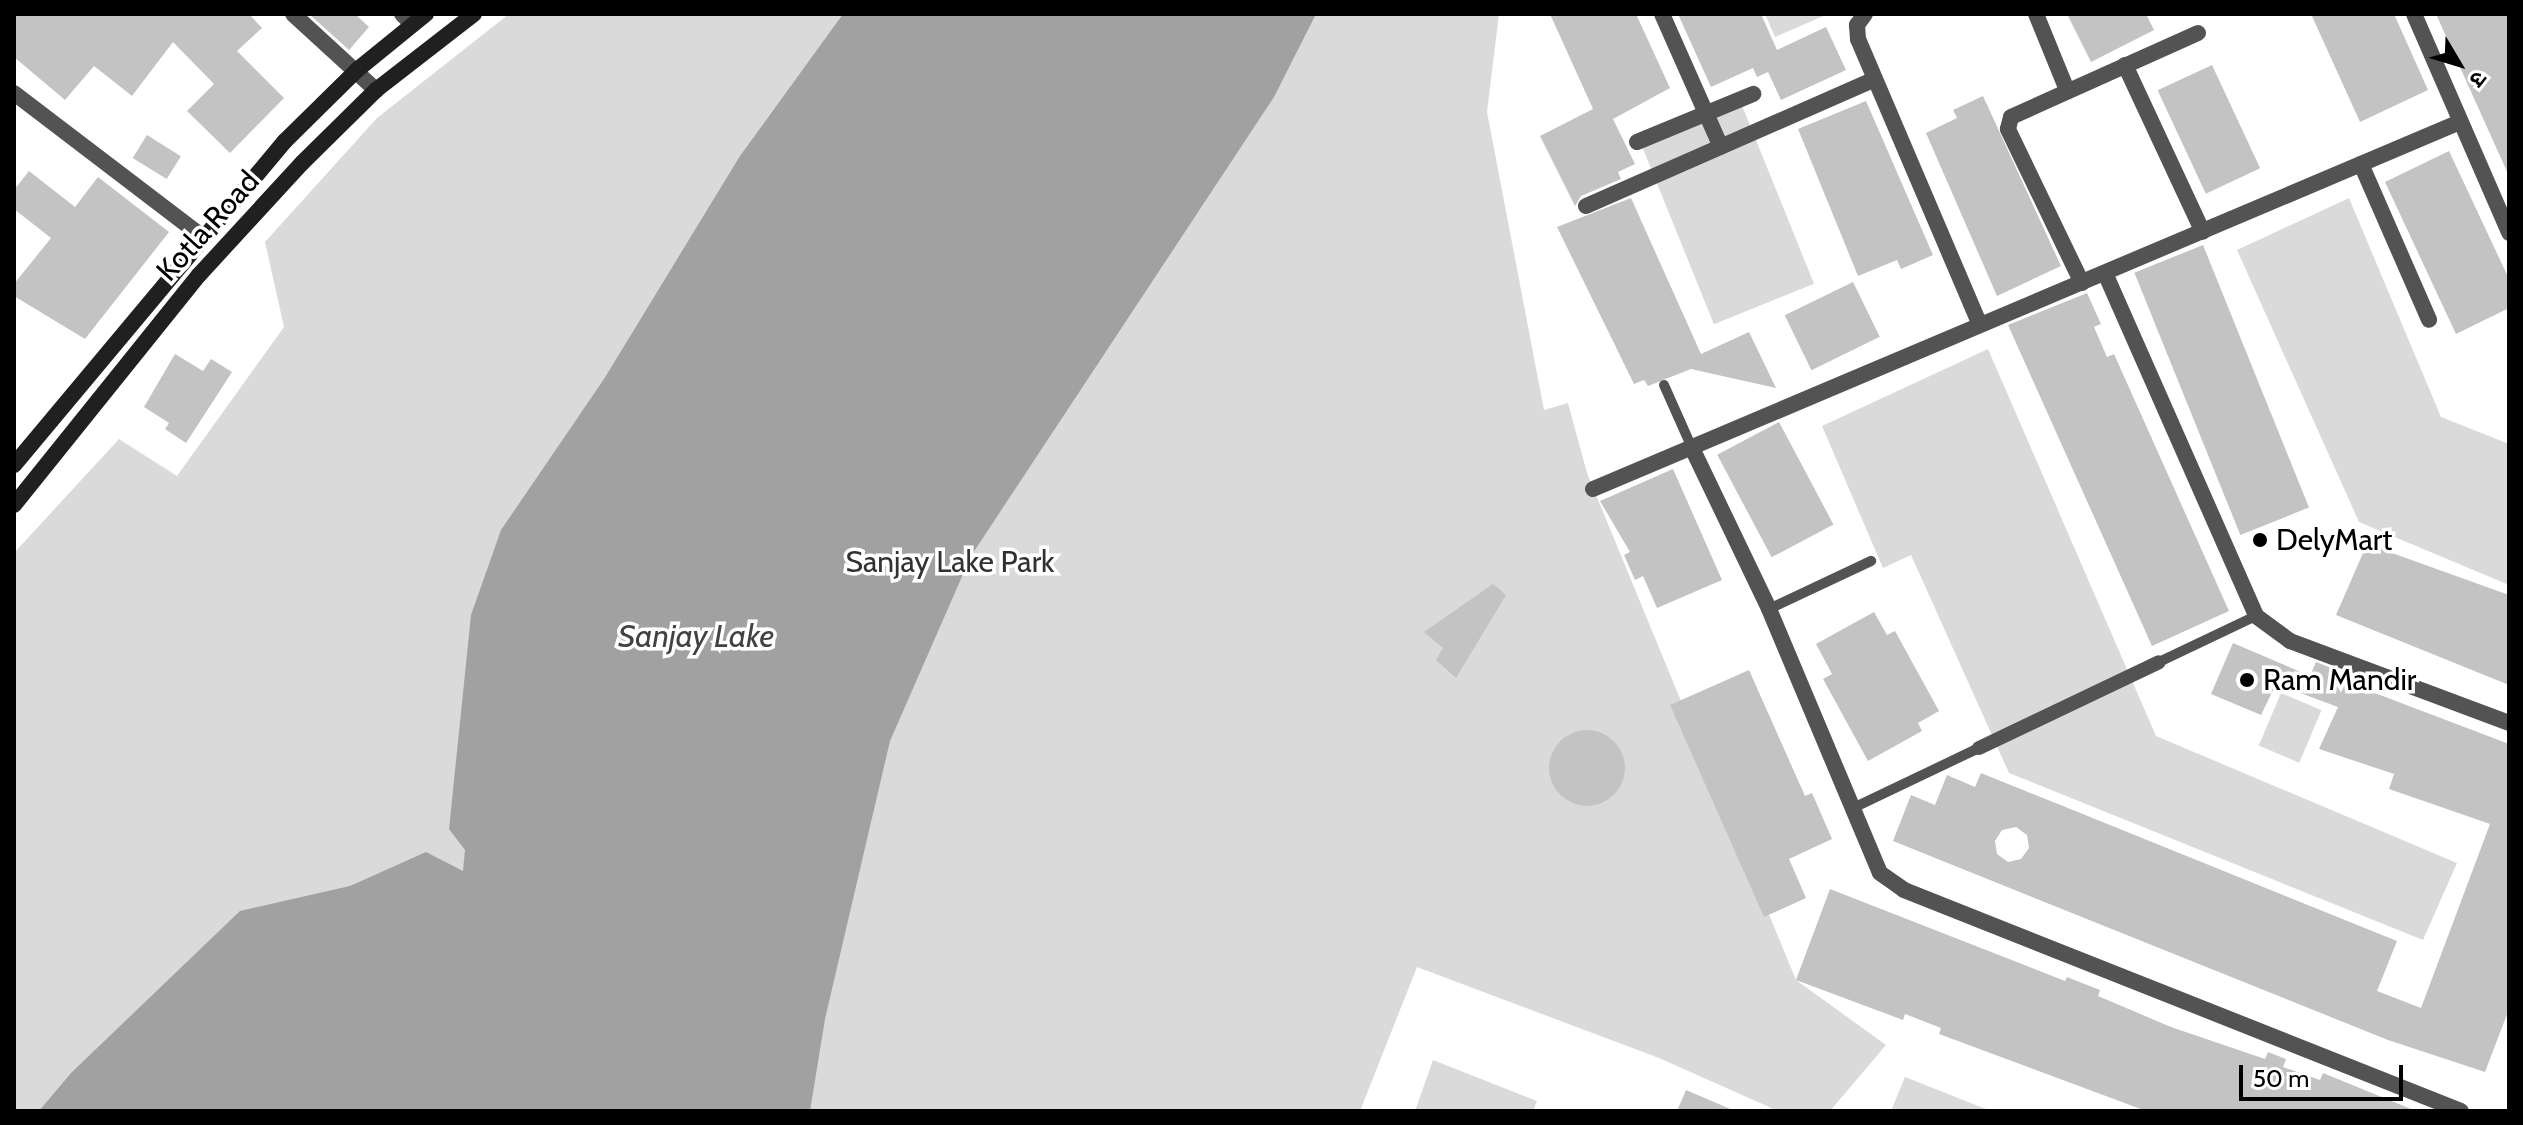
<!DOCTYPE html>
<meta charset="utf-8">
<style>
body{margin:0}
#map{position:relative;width:2523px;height:1125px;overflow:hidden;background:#fff;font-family:Cabin,"Noto Sans Devanagari",sans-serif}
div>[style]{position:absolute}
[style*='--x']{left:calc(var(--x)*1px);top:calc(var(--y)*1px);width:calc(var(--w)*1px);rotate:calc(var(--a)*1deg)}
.green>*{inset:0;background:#dadada;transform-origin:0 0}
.water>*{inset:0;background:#a1a1a1}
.building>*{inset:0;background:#c3c3c3;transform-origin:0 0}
.round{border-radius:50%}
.service>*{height:10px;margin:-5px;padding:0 5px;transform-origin:5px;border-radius:5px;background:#535353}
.pedestrian>*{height:14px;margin:-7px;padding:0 7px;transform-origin:7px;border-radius:7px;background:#535353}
.minor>*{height:16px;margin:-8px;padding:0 8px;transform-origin:8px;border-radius:8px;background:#535353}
.secondary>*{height:16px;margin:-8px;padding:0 8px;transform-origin:8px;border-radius:8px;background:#202020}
.dots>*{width:22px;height:22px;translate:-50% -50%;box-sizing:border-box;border:4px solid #fff;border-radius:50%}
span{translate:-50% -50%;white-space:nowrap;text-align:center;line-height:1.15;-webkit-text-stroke:7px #fff;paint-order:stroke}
.street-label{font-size:30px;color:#000}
.poi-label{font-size:30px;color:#000}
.left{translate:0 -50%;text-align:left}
.park-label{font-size:30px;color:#313131}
.water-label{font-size:32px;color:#424242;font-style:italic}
.frame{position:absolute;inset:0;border:16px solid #000;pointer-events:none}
.north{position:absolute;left:2419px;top:24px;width:80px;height:80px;-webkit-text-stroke:6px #fff;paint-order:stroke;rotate:128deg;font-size:22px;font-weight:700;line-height:32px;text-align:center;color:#000}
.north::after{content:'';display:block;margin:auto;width:28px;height:36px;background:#000;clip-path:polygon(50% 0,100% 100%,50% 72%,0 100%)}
.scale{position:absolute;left:2239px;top:1065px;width:164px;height:36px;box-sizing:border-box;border:4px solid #000;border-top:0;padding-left:10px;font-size:24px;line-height:28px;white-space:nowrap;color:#000;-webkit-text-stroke:6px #fff;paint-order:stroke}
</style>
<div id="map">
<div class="green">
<div style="clip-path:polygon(509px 14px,1499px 14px,1487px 112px,1544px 410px,1568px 403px,1587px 473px,1796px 980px,1886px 1045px,1830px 1111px,1778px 1111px,1659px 1058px,1417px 967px,1360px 1111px,14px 1111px,14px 553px,119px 439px,177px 476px,284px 327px,265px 242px,377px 118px)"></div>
<div style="clip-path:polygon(1765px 14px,1828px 14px,1775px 37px)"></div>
<div style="left:1741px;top:103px;width:195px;height:108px;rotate:68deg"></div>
<div style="clip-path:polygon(2349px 198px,2441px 417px,2509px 444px,2509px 585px,2359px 522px,2237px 250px)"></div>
<div style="clip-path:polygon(1988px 349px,2156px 736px,2457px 863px,2423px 940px,2009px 773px,1911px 555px,1883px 568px,1822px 426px)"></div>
<div style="left:2281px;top:693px;width:44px;height:57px;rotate:23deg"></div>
<div style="clip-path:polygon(1433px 1060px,1537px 1101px,1533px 1111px,1415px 1111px)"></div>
<div style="clip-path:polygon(1905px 1077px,1991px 1111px,1891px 1111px)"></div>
</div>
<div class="water">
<div style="clip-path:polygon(843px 14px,1316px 14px,1274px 97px,971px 556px,890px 741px,825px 1019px,810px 1111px,39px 1111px,71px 1073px,240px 911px,350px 886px,426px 852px,463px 871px,465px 850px,449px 829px,471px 615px,501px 530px,604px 379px,740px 156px)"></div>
</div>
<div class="building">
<div style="clip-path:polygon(14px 14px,249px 14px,262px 28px,237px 51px,284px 98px,230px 153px,187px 111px,214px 84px,173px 42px,132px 96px,94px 66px,65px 100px,14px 57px)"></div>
<div style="clip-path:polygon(309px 14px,355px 14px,369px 27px,349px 50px)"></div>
<div style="clip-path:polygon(1550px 14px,1636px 14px,1670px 88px,1613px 119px,1635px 164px,1618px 172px,1621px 179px,1581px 196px,1575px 206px,1540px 136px,1593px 109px)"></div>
<div style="clip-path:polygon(1678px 14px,1761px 14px,1777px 50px,1826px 27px,1846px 70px,1781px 100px,1768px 72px,1757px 77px,1753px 68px,1711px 87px)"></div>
<div style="clip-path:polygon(2067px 14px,2146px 14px,2154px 30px,2091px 62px)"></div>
<div style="clip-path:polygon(2311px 14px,2394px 14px,2428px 90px,2360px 122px)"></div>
<div style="clip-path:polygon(2436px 14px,2509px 14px,2509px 176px)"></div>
<div style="left:2212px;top:65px;width:114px;height:60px;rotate:65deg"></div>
<div style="clip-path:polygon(1983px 96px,2061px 266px,1997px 296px,1926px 133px,1957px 118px,1953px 110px)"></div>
<div style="clip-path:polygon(1866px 101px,1933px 255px,1901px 269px,1897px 260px,1858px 276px,1798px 129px)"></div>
<div style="left:147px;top:135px;width:40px;height:27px;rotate:32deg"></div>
<div style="clip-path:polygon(2449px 151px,2509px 279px,2509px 308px,2456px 334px,2385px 182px)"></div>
<div style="clip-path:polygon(29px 171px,75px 207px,98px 177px,169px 232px,85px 339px,14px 296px,14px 284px,51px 238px,14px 209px,14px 190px)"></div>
<div style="clip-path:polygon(1631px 198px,1701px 354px,1749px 332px,1776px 388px,1691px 369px,1648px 386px,1644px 380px,1634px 384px,1557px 227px)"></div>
<div style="left:2203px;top:245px;width:283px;height:74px;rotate:68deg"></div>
<div style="left:1853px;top:282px;width:61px;height:76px;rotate:64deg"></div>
<div style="clip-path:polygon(2087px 293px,2101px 324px,2094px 327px,2107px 357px,2114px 354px,2229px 611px,2152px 646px,2008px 325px)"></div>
<div style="clip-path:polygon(175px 354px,203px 371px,211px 359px,232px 372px,186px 443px,165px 429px,169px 423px,144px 407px)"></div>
<div style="left:1779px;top:422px;width:116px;height:70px;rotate:62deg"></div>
<div style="clip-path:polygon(1673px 469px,1722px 580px,1657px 608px,1643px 576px,1635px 580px,1624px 555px,1630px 552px,1600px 501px)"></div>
<div style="clip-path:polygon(2367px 544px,2509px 595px,2509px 685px,2336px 615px)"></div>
<div style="clip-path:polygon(1493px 584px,1506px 595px,1456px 678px,1436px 660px,1443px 648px,1424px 632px)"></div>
<div style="clip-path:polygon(1874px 612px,1887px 635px,1895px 631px,1939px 711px,1918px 723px,1922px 731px,1868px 761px,1823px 679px,1832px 674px,1816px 644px)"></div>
<div style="clip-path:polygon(evenodd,2233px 643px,2310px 676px,2316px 662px,2342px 672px,2338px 679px,2509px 744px,2509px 1009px,2485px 1072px,2388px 1040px,1893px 841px,1911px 795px,1935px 805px,1947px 775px,1975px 787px,1981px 773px,2397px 941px,2377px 991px,2421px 1008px,2490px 824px,2389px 789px,2394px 774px,2319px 749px,2338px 707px,2276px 684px,2261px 715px,2211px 694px,2233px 643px,2016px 827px,2027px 835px,2029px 848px,2021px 859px,2008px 862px,1997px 854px,1995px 841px,2002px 830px,2016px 827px)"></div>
<div style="clip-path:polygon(1749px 670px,1805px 796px,1812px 793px,1832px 839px,1789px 859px,1806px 898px,1764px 917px,1670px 705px)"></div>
<div class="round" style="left:1549px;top:730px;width:76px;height:76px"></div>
<div style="clip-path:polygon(1830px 889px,2065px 981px,2067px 977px,2100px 990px,2098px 996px,2171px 1027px,2265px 1059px,2268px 1052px,2286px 1059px,2283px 1067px,2320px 1080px,2323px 1073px,2416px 1111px,2146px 1111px,1939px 1034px,1941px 1028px,1905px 1014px,1903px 1020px,1796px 980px)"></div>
<div style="clip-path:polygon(1686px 1090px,1735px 1111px,1677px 1111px)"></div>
</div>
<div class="service">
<div style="--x:1664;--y:385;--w:69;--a:66"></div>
<div style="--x:1769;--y:609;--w:113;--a:-25.2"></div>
<div style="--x:2159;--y:662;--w:107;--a:-25.4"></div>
<div style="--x:1851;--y:809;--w:142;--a:-25.5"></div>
</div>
<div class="pedestrian">
<div style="--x:1979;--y:748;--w:199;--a:-25.5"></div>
</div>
<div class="minor">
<div style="--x:293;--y:14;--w:113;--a:42.5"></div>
<div style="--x:402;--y:14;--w:14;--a:45"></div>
<div style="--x:1662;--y:14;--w:145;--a:66.1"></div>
<div style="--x:1865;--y:14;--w:14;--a:126"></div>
<div style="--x:1857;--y:25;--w:14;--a:86"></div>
<div style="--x:1858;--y:39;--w:308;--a:66.9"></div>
<div style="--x:2036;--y:14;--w:82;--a:67.8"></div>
<div style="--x:2414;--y:14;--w:239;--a:66.5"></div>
<div style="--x:2125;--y:65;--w:184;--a:65"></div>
<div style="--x:14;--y:93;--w:236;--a:37.3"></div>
<div style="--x:1637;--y:142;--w:126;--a:-22.5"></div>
<div style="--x:2361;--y:164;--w:170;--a:66.4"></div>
<div style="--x:1586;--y:206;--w:313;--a:-23.7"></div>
<div style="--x:2105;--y:273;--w:375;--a:66.2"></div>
<div style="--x:2256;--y:616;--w:42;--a:36.3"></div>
<div style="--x:2290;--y:641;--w:234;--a:20.5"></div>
<div style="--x:2082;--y:283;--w:171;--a:-115.7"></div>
<div style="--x:2008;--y:129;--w:12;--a:-76"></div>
<div style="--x:2011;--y:117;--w:205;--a:-24.2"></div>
<div style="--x:1692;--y:448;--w:178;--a:64.4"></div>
<div style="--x:1769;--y:609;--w:286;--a:67.2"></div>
<div style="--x:1880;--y:873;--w:29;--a:35"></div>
<div style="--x:1904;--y:890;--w:599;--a:21.64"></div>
<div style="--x:1593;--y:489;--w:941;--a:-22.94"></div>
</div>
<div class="secondary">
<div style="--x:14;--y:465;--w:422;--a:-50.1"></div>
<div style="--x:285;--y:141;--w:101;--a:-44.6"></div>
<div style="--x:357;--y:70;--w:89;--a:-39.1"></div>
<div style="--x:14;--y:505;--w:295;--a:-51.2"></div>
<div style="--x:199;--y:275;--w:152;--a:-47.4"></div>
<div style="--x:302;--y:163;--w:104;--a:-44.6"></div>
<div style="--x:376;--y:90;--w:124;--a:-37.8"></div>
</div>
<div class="dots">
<div style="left:2260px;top:540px;background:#000"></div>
<div style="left:2247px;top:680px;background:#000"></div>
</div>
<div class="street-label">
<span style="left:208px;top:226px;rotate:-48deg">Kotla Road</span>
</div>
<div class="poi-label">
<span class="left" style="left:2276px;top:540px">DelyMart</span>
<span class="left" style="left:2263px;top:680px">Ram Mandir</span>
</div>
<div class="park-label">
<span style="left:950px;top:562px">Sanjay Lake Park</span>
</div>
<div class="water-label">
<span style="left:696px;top:636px">Sanjay Lake</span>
</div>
<div class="frame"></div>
<div class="north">उ</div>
<div class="scale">50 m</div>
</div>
